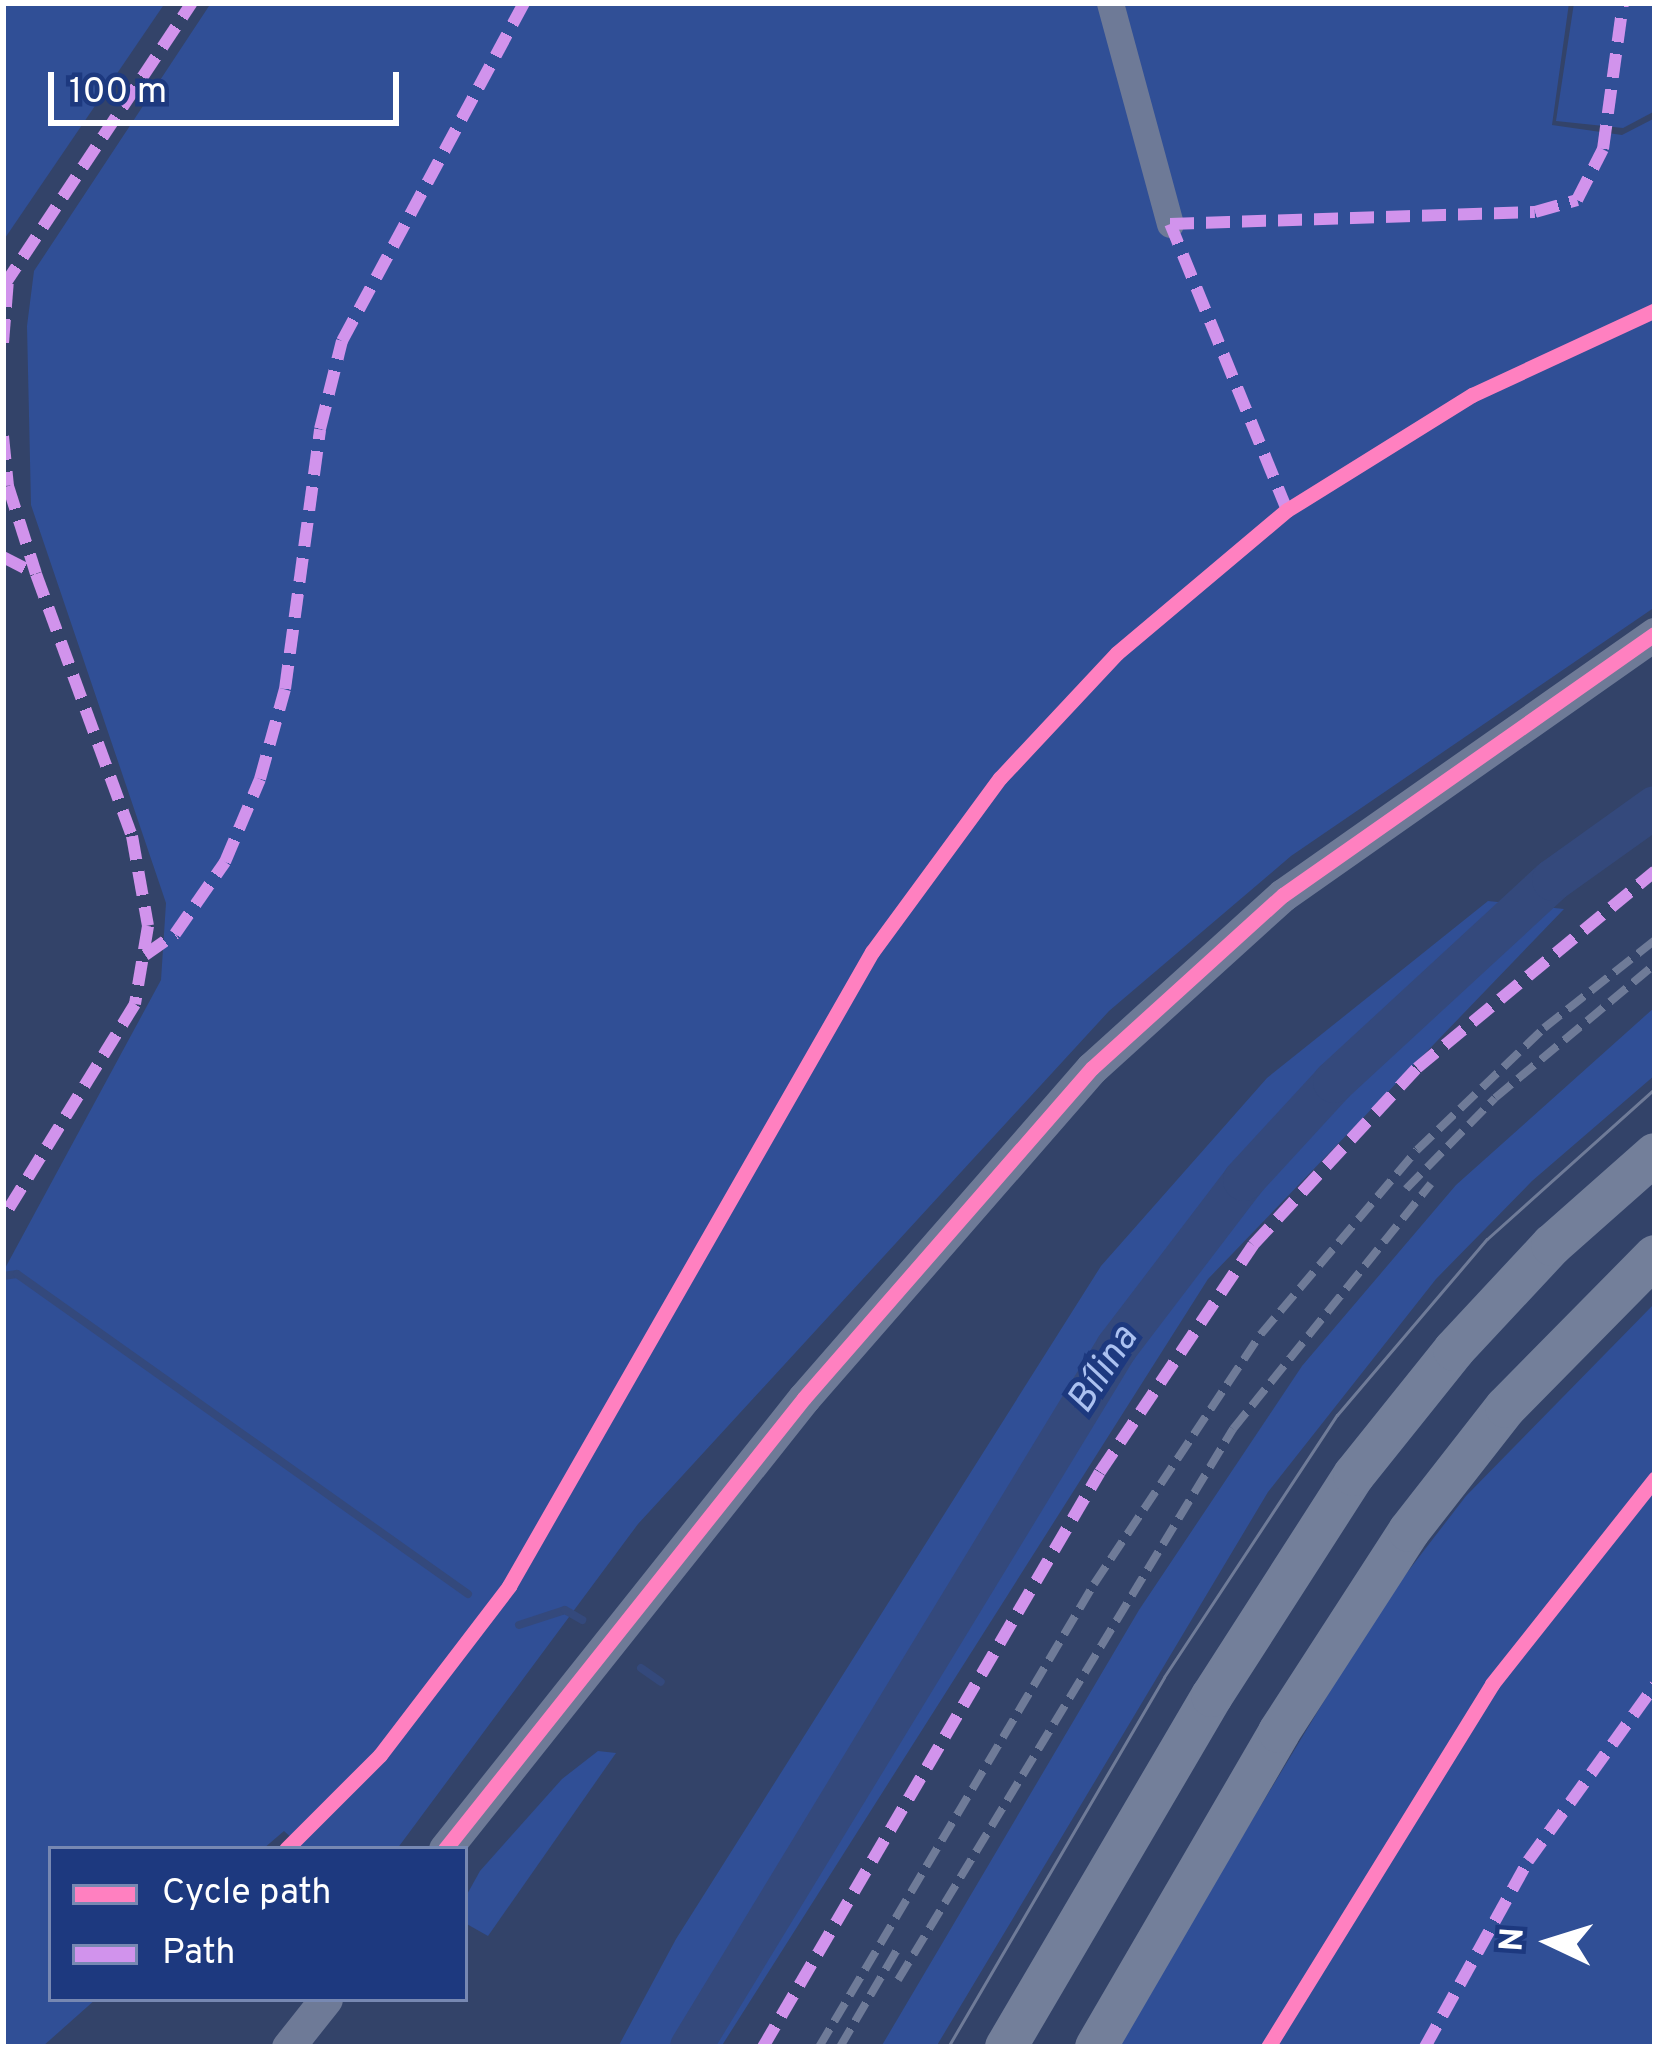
<!DOCTYPE html>
<meta charset="utf-8">
<style>
body{margin:0}
#map{position:relative;width:1658px;height:2050px;overflow:hidden;background:#334369;font-family:Overpass,sans-serif}
div>[style]{position:absolute}
[style*='--x']{left:calc(var(--x)*1px);top:calc(var(--y)*1px);width:calc(var(--w)*1px);rotate:calc(var(--a)*1deg)}
.green>*{inset:0;background:#304f96}
.stream>*{height:8px;margin:-4px;padding:0 4px;transform-origin:4px;border-radius:4px;background:#34497c}
.river>*{height:42px;margin:-21px;padding:0 21px;transform-origin:21px;border-radius:21px;background:#34497c}
.minor>*{height:27px;margin:-13.5px;padding:0 13.5px;transform-origin:13.5px;border-radius:13.5px;background:#6e7a97}
.tertiary>*{height:33px;margin:-16.5px;padding:0 16.5px;transform-origin:16.5px;border-radius:16.5px;background:#6e7a97}
.trunk>*{height:42px;margin:-21px;padding:0 21px;transform-origin:21px;border-radius:21px;background:#737f9a}
.tram>*{height:3px;margin:-1.5px;padding:0 1.5px;transform-origin:1.5px;border-radius:1.5px;background:#6f7b98}
.rail>*{height:8px;margin-top:-4px;transform-origin:0;background:repeating-linear-gradient(90deg,#6f7b98 0 21px,transparent 0 30px)}
.quiet>*{height:12px;margin-top:-6px;transform-origin:0;background:repeating-linear-gradient(90deg,#d193ec 0 24px,transparent 0 36px)}
.cycleway>*{height:15px;margin:-7.5px;padding:0 7.5px;transform-origin:7.5px;border-radius:7.5px;background:#ff80c0}
span{translate:-50% -50%;white-space:nowrap;text-align:center;line-height:1.15;-webkit-text-stroke:10px #1d397f;paint-order:stroke}
.water-label{font-size:39px;color:#abc1f0;font-style:italic}
.frame{position:absolute;inset:0;border:6px solid #fff;pointer-events:none}
.legend{position:absolute;left:48px;top:1846px;width:420px;height:156px;box-sizing:border-box;background:#1d397f;border:3px solid #7788b2;margin:0;padding:15px 21px;list-style:none;font-size:36px;color:#fff}
.legend li{display:flex;align-items:center;gap:24px;height:60px}
.legend b{width:60px;border:3px solid #7788b2}
.north{position:absolute;left:1490px;top:1882px;width:120px;height:120px;-webkit-text-stroke:9px #1d397f;paint-order:stroke;rotate:274deg;font-size:33px;font-weight:700;line-height:48px;text-align:center;color:#fff}
.north::after{content:'';display:block;margin:auto;width:42px;height:54px;background:#fff;clip-path:polygon(50% 0,100% 100%,50% 72%,0 100%)}
.scale{position:absolute;left:48px;top:72px;width:351px;height:54px;box-sizing:border-box;border:6px solid #fff;border-top:0;padding-left:15px;font-size:36px;line-height:42px;white-space:nowrap;color:#fff;-webkit-text-stroke:9px #1d397f;paint-order:stroke}
</style>
<div id="map">
<div class="green">
<div style="clip-path:polygon(3px 3px,165px 3px,3px 241px)"></div>
<div style="clip-path:polygon(211px 3px,1569px 3px,1552px 125px,1622px 135px,1655px 118px,1655px 607px,1291px 856px,1109px 1011px,638px 1524px,397px 1849px,304px 1849px,284px 1831px,263px 1849px,51px 1849px,51px 1999px,96px 1999px,42px 2047px,3px 2047px,3px 1272px,161px 980px,166px 903px,31px 505px,27px 326px,34px 271px)"></div>
<div style="clip-path:polygon(1574px 3px,1655px 3px,1655px 111px,1623px 128px,1556px 121px)"></div>
<div style="clip-path:polygon(1488px 901px,1564px 909px,1208px 1279px,721px 2047px,618px 2047px,676px 1939px,1101px 1266px,1267px 1078px)"></div>
<div style="clip-path:polygon(1655px 1007px,1655px 1075px,1532px 1181px,1436px 1279px,1268px 1492px,936px 2047px,881px 2047px,1139px 1610px,1302px 1366px,1456px 1185px)"></div>
<div style="clip-path:polygon(1655px 1303px,1655px 2047px,1115px 2047px,1382px 1605px,1466px 1496px)"></div>
<div style="clip-path:polygon(598px 1751px,616px 1753px,488px 1936px,465px 1923px,465px 1898px,480px 1871px,562px 1779px)"></div>
</div>
<div class="stream">
<div style="--x:3;--y:1276;--w:14;--a:-8"></div>
<div style="--x:17;--y:1274;--w:553;--a:35.36"></div>
<div style="--x:519;--y:1625;--w:48;--a:-18.1"></div>
<div style="--x:565;--y:1610;--w:20;--a:30"></div>
<div style="--x:641;--y:1668;--w:24;--a:35"></div>
</div>
<div class="river">
<div style="--x:691;--y:2047;--w:819;--a:-58.68"></div>
<div style="--x:1117;--y:1347;--w:210;--a:-52.7"></div>
<div style="--x:1244;--y:1180;--w:133;--a:-47.4"></div>
<div style="--x:1334;--y:1082;--w:298;--a:-42.7"></div>
<div style="--x:1553;--y:880;--w:125;--a:-35.6"></div>
</div>
<div class="minor">
<div style="--x:1110;--y:3;--w:229;--a:74.8"></div>
</div>
<div class="tertiary">
<div style="--x:445;--y:1849;--w:576;--a:-51.48"></div>
<div style="--x:804;--y:1398;--w:438;--a:-48.9"></div>
<div style="--x:1092;--y:1068;--w:258;--a:-42.2"></div>
<div style="--x:1283;--y:895;--w:454;--a:-35.1"></div>
<div style="--x:288;--y:2047;--w:61;--a:-51.6"></div>
</div>
<div class="trunk">
<div style="--x:1006;--y:2047;--w:407;--a:-59.6"></div>
<div style="--x:1212;--y:1696;--w:263;--a:-57.3"></div>
<div style="--x:1354;--y:1475;--w:160;--a:-51.3"></div>
<div style="--x:1454;--y:1350;--w:144;--a:-47"></div>
<div style="--x:1552;--y:1245;--w:137;--a:-41.5"></div>
<div style="--x:1096;--y:2047;--w:364;--a:-59.8"></div>
<div style="--x:1279;--y:1732;--w:239;--a:-57.1"></div>
<div style="--x:1409;--y:1531;--w:157;--a:-52"></div>
<div style="--x:1506;--y:1407;--w:212;--a:-45.4"></div>
</div>
<div class="tram">
<div style="--x:948;--y:2047;--w:428;--a:-59.7"></div>
<div style="--x:1164;--y:1677;--w:314;--a:-56.6"></div>
<div style="--x:1337;--y:1415;--w:231;--a:-49.6"></div>
<div style="--x:1487;--y:1239;--w:226;--a:-41.9"></div>
</div>
<div class="rail">
<div style="--x:1406;--y:1189;--w:127;--a:-45.6"></div>
<div style="--x:1495;--y:1098;--w:209;--a:-39.9"></div>
<div style="--x:898;--y:1980;--w:645;--a:-58.7"></div>
<div style="--x:1233;--y:1429;--w:315;--a:-51.1"></div>
<div style="--x:819;--y:2047;--w:539;--a:-59.29"></div>
<div style="--x:1094;--y:1584;--w:301;--a:-56.3"></div>
<div style="--x:1261;--y:1334;--w:241;--a:-49.7"></div>
<div style="--x:1417;--y:1150;--w:176;--a:-43.8"></div>
<div style="--x:1544;--y:1028;--w:142;--a:-38.4"></div>
<div style="--x:840;--y:2047;--w:113;--a:-59.6"></div>
</div>
<div class="quiet">
<div style="--x:3;--y:287;--w:341;--a:-56.4"></div>
<div style="--x:3;--y:343;--w:63;--a:-85.5"></div>
<div style="--x:3;--y:436;--w:50;--a:84.3"></div>
<div style="--x:8;--y:486;--w:92;--a:72.3"></div>
<div style="--x:36;--y:574;--w:279;--a:69.9"></div>
<div style="--x:132;--y:836;--w:91;--a:79.9"></div>
<div style="--x:148;--y:926;--w:79;--a:99.5"></div>
<div style="--x:135;--y:1004;--w:251;--a:121.7"></div>
<div style="--x:1287;--y:510;--w:309;--a:-112.2"></div>
<div style="--x:1170;--y:224;--w:365;--a:-1.9"></div>
<div style="--x:1535;--y:212;--w:44;--a:-15.9"></div>
<div style="--x:1577;--y:200;--w:57;--a:-63"></div>
<div style="--x:1603;--y:149;--w:147;--a:-82.2"></div>
<div style="--x:3;--y:557;--w:37;--a:27"></div>
<div style="--x:145;--y:955;--w:37;--a:-35"></div>
<div style="--x:175;--y:934;--w:88;--a:-55.2"></div>
<div style="--x:225;--y:862;--w:90;--a:-67.1"></div>
<div style="--x:260;--y:779;--w:93;--a:-74.5"></div>
<div style="--x:285;--y:689;--w:262;--a:-82.3"></div>
<div style="--x:320;--y:429;--w:91;--a:-76"></div>
<div style="--x:342;--y:341;--w:384;--a:-61.7"></div>
<div style="--x:763;--y:2047;--w:666;--a:-59.63"></div>
<div style="--x:1100;--y:1472;--w:274;--a:-56"></div>
<div style="--x:1253;--y:1245;--w:241;--a:-47.2"></div>
<div style="--x:1417;--y:1068;--w:309;--a:-39.6"></div>
<div style="--x:1425;--y:2047;--w:213;--a:-61"></div>
<div style="--x:1528;--y:1861;--w:217;--a:-54.2"></div>
</div>
<div class="cycleway">
<div style="--x:286;--y:1849;--w:133;--a:-45"></div>
<div style="--x:380;--y:1755;--w:213;--a:-52.6"></div>
<div style="--x:509;--y:1586;--w:731;--a:-60.21"></div>
<div style="--x:872;--y:952;--w:216;--a:-53.7"></div>
<div style="--x:1000;--y:778;--w:171;--a:-46.9"></div>
<div style="--x:1117;--y:653;--w:222;--a:-40.1"></div>
<div style="--x:1287;--y:510;--w:218;--a:-31.9"></div>
<div style="--x:1472;--y:395;--w:202;--a:-24.9"></div>
<div style="--x:445;--y:1849;--w:576;--a:-51.48"></div>
<div style="--x:804;--y:1398;--w:438;--a:-48.9"></div>
<div style="--x:1092;--y:1068;--w:258;--a:-42.2"></div>
<div style="--x:1283;--y:895;--w:454;--a:-35.1"></div>
<div style="--x:1268;--y:2047;--w:427;--a:-58.3"></div>
<div style="--x:1492;--y:1684;--w:263;--a:-51.6"></div>
</div>
<div class="water-label">
<span style="left:1105px;top:1371px;rotate:-57deg">Bílina</span>
</div>
<div class="frame"></div>
<ul class="legend">
<li><b style="height:15px;background:#ff80c0"></b>Cycle path</li>
<li><b style="height:15px;background:#d193ec"></b>Path</li>
</ul>
<div class="north">N</div>
<div class="scale">100 m</div>
</div>
